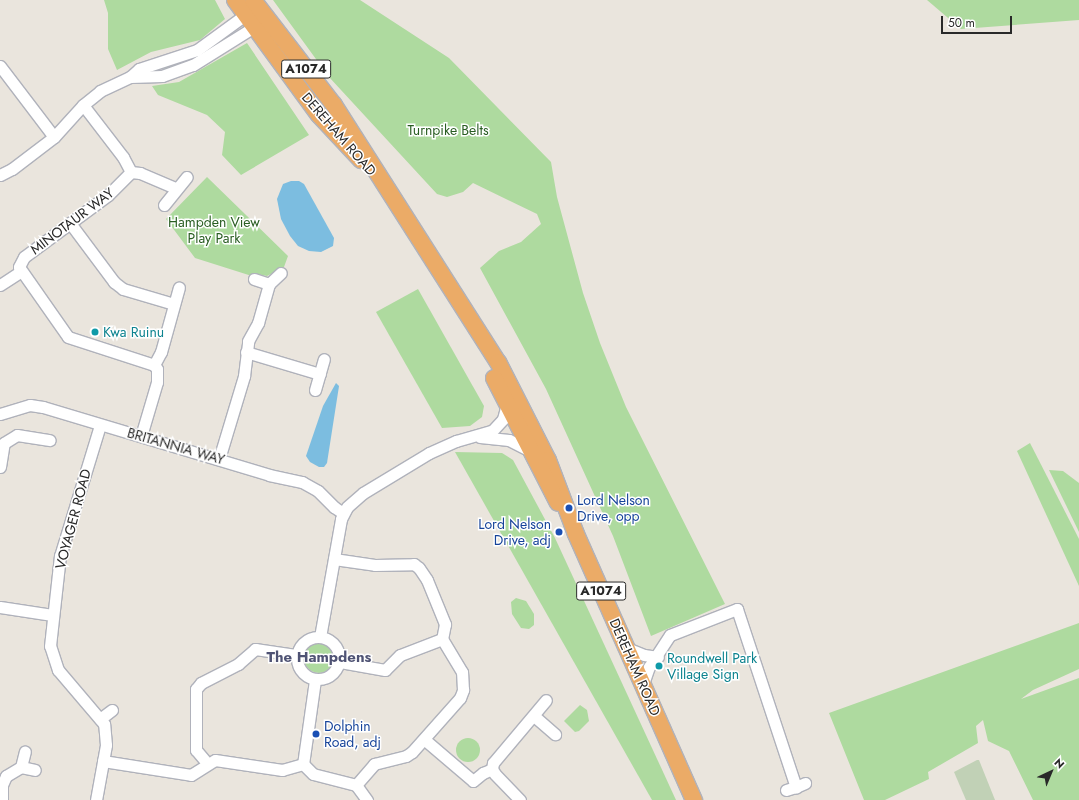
<!DOCTYPE html>
<style>
body{margin:0}
#map{position:relative;width:1079px;height:800px;overflow:hidden;background:#eae5dd;font-family:Jost,sans-serif}
div>[style]{position:absolute}
[style*='--x']{left:calc(var(--x)*1px);top:calc(var(--y)*1px);width:calc(var(--w)*1px);rotate:calc(var(--a)*1deg)}
.green>*{inset:0;background:#aeda9f}
.round{border-radius:50%}
.cemetery>*{inset:0;background:#c1d1b6}
.water>*{inset:0;background:#7cbde0}
.roads{filter:drop-shadow(1px 0 #b0b2bb) drop-shadow(-1px 0 #b0b2bb) drop-shadow(0 1px #b0b2bb) drop-shadow(0 -1px #b0b2bb)}
.minor>*{height:11px;margin:-5.5px;padding:0 5.5px;transform-origin:5.5px;border-radius:5.5px;background:#fff}
.minor>.ring{margin:-5.5px;padding:0;box-sizing:content-box;background:none;border:11px solid #fff;border-radius:50%}
.highway>*{height:16px;margin:-8px;padding:0 8px;transform-origin:8px;border-radius:8px;background:#ebab67}
.dots>*{width:11px;height:11px;translate:-50% -50%;box-sizing:border-box;border:2px solid #fff;border-radius:50%}
span{translate:-50% -50%;white-space:nowrap;text-align:center;line-height:1.15;-webkit-text-stroke:3px #fff;paint-order:stroke}
.shield-label span{padding:1px 3px;background:#fff;border:1px solid;border-radius:3px;-webkit-text-stroke-width:0}
.shield-label{font-size:13px;color:#292929;font-weight:700}
.park-label{font-size:14px;color:#295d22}
.street-label{font-size:14px;color:#292929}
.culture-label{font-size:14px;color:#0d838f}
.left{translate:0 -50%;text-align:left}
.transit-label{font-size:14px;color:#164399}
.right{translate:-100% -50%;text-align:right}
.neighbourhood-label{font-size:15px;color:#4f5374;font-weight:700}
.north{position:absolute;left:1031px;top:752px;width:40px;height:40px;-webkit-text-stroke:3px #fff;paint-order:stroke;rotate:44deg;font-size:11px;font-weight:700;line-height:16px;text-align:center;color:#292929}
.north::after{content:'';display:block;margin:auto;width:14px;height:18px;background:#292929;clip-path:polygon(50% 0,100% 100%,50% 72%,0 100%)}
.scale{position:absolute;left:941px;top:16px;width:71px;height:18px;box-sizing:border-box;border:2px solid #292929;border-top:0;padding-left:5px;font-size:12px;line-height:14px;white-space:nowrap;color:#292929;-webkit-text-stroke:3px #fff;paint-order:stroke}
</style>
<div id="map">
<div class="green">
<div style="clip-path:polygon(104px 0,215px 0,225px 19px,200px 40px,151px 52px,117px 70px,108px 49px,108px 13px)"></div>
<div style="clip-path:polygon(273px 0,360px 0,449px 58px,551px 162px,557px 197px,583px 293px,600px 343px,626px 407px,725px 604px,651px 636px,613px 536px,546px 389px,480px 268px,499px 251px,521px 242px,541px 224px,537px 214px,473px 183px,463px 192px,447px 197px,437px 194px,329px 77px)"></div>
<div style="clip-path:polygon(927px 0,1079px 0,1079px 20px,961px 29px)"></div>
<div style="clip-path:polygon(239px 30px,240px 32px,224px 44px,165px 73px,164px 67px,206px 51px)"></div>
<div style="clip-path:polygon(247px 43px,309px 135px,241px 175px,222px 155px,225px 132px,207px 115px,158px 95px,152px 86px,179px 82px)"></div>
<div style="clip-path:polygon(207px 177px,288px 256px,284px 267px,267px 276px,257px 274px,255px 277px,195px 258px,166px 219px)"></div>
<div style="clip-path:polygon(418px 289px,484px 406px,482px 417px,470px 426px,442px 428px,376px 312px)"></div>
<div style="clip-path:polygon(1030px 443px,1079px 539px,1079px 586px,1017px 451px)"></div>
<div style="clip-path:polygon(455px 452px,502px 453px,513px 460px,555px 538px,676px 800px,652px 800px)"></div>
<div style="clip-path:polygon(1049px 470px,1063px 471px,1079px 483px,1079px 532px)"></div>
<div style="clip-path:polygon(516px 598px,526px 601px,534px 614px,534px 625px,529px 629px,521px 628px,512px 614px,511px 602px)"></div>
<div style="clip-path:polygon(1079px 623px,1079px 669px,1033px 690px,1021px 699px,1079px 678px,1079px 800px,1033px 800px,1009px 751px,988px 741px,983px 720px,976px 726px,978px 743px,928px 772px,929px 779px,885px 800px,864px 800px,829px 713px)"></div>
<div class="round" style="left:304px;top:643px;width:30px;height:30px"></div>
<div style="clip-path:polygon(580px 705px,587px 710px,589px 721px,579px 731px,575px 732px,564px 721px)"></div>
<div class="round" style="left:456px;top:738px;width:24px;height:24px"></div>
</div>
<div class="cemetery">
<div style="clip-path:polygon(977px 760px,979px 760px,995px 800px,966px 800px,954px 772px)"></div>
</div>
<div class="water">
<div style="clip-path:polygon(291px 181px,299px 181px,304px 184px,334px 238px,333px 246px,321px 252px,309px 251px,298px 246px,290px 236px,281px 219px,277px 199px,283px 184px)"></div>
<div style="clip-path:polygon(336px 383px,339px 386px,327px 463px,324px 467px,319px 467px,310px 462px,306px 456px,323px 406px)"></div>
</div>
<div class="roads">
<div class="minor">
<div style="--x:0;--y:66;--w:89;--a:52.7"></div>
<div style="--x:130;--y:77;--w:32;--a:-2"></div>
<div style="--x:162;--y:76;--w:33;--a:-20"></div>
<div style="--x:193;--y:65;--w:72;--a:-31.9"></div>
<div style="--x:83;--y:105;--w:66;--a:52.4"></div>
<div style="--x:123;--y:157;--w:17;--a:62"></div>
<div style="--x:131;--y:172;--w:33;--a:135"></div>
<div style="--x:108;--y:195;--w:104;--a:143.6"></div>
<div style="--x:24;--y:257;--w:11;--a:117"></div>
<div style="--x:19;--y:267;--w:85;--a:55"></div>
<div style="--x:68;--y:337;--w:90;--a:18"></div>
<div style="--x:154;--y:365;--w:5;--a:53"></div>
<div style="--x:157;--y:369;--w:13;--a:90"></div>
<div style="--x:157;--y:382;--w:56;--a:106.5"></div>
<div style="--x:131;--y:172;--w:9;--a:6"></div>
<div style="--x:140;--y:173;--w:39;--a:23"></div>
<div style="--x:0;--y:175;--w:13;--a:-27"></div>
<div style="--x:12;--y:169;--w:53;--a:-37.3"></div>
<div style="--x:54;--y:137;--w:43;--a:-47.8"></div>
<div style="--x:83;--y:105;--w:22;--a:-39"></div>
<div style="--x:100;--y:91;--w:33;--a:-25"></div>
<div style="--x:130;--y:77;--w:12;--a:-42"></div>
<div style="--x:139;--y:69;--w:61;--a:-18.1"></div>
<div style="--x:197;--y:50;--w:59;--a:-36.1"></div>
<div style="--x:164;--y:205;--w:36;--a:-51"></div>
<div style="--x:70;--y:223;--w:74;--a:53.3"></div>
<div style="--x:114;--y:282;--w:11;--a:38"></div>
<div style="--x:123;--y:289;--w:53;--a:16.4"></div>
<div style="--x:254;--y:279;--w:16;--a:18"></div>
<div style="--x:0;--y:285;--w:24;--a:-33"></div>
<div style="--x:246;--y:352;--w:77;--a:16.6"></div>
<div style="--x:154;--y:365;--w:15;--a:-62"></div>
<div style="--x:161;--y:352;--w:67;--a:-74.5"></div>
<div style="--x:315;--y:390;--w:32;--a:-74"></div>
<div style="--x:0;--y:414;--w:31;--a:-17"></div>
<div style="--x:30;--y:405;--w:13;--a:9"></div>
<div style="--x:43;--y:407;--w:236;--a:16.7"></div>
<div style="--x:269;--y:475;--w:34;--a:12"></div>
<div style="--x:302;--y:482;--w:18;--a:29"></div>
<div style="--x:318;--y:491;--w:23;--a:45"></div>
<div style="--x:334;--y:507;--w:11;--a:34"></div>
<div style="--x:480;--y:437;--w:29;--a:6"></div>
<div style="--x:509;--y:440;--w:22;--a:27"></div>
<div style="--x:219;--y:459;--w:87;--a:-73.2"></div>
<div style="--x:244;--y:376;--w:35;--a:-83"></div>
<div style="--x:248;--y:341;--w:21;--a:-61"></div>
<div style="--x:258;--y:323;--w:41;--a:-74.2"></div>
<div style="--x:269;--y:284;--w:16;--a:-43"></div>
<div style="--x:0;--y:467;--w:24;--a:-81"></div>
<div style="--x:4;--y:443;--w:15;--a:-32"></div>
<div style="--x:17;--y:435;--w:33;--a:9"></div>
<div style="--x:334;--y:559;--w:41;--a:8.3"></div>
<div style="--x:375;--y:565;--w:39;--a:-1"></div>
<div style="--x:414;--y:564;--w:6;--a:39"></div>
<div style="--x:419;--y:568;--w:14;--a:56"></div>
<div style="--x:427;--y:580;--w:48;--a:67.8"></div>
<div style="--x:445;--y:624;--w:15;--a:101"></div>
<div style="--x:442;--y:639;--w:45;--a:159.1"></div>
<div style="--x:400;--y:655;--w:21;--a:135"></div>
<div style="--x:385;--y:670;--w:47;--a:-170.1"></div>
<div style="--x:0;--y:607;--w:53;--a:8.7"></div>
<div class="ring" style="left:297px;top:637px;width:31px;height:31px"></div>
<div style="--x:320;--y:637;--w:120;--a:-79.9"></div>
<div style="--x:341;--y:519;--w:13;--a:-63"></div>
<div style="--x:347;--y:507;--w:21;--a:-41"></div>
<div style="--x:363;--y:493;--w:77;--a:-31.2"></div>
<div style="--x:429;--y:453;--w:30;--a:-24"></div>
<div style="--x:456;--y:441;--w:37;--a:-16"></div>
<div style="--x:492;--y:431;--w:16;--a:-47"></div>
<div style="--x:503;--y:419;--w:16;--a:-75"></div>
<div style="--x:627;--y:648;--w:18;--a:22"></div>
<div style="--x:644;--y:655;--w:14;--a:8"></div>
<div style="--x:315;--y:680;--w:85;--a:98.1"></div>
<div style="--x:303;--y:764;--w:14;--a:45"></div>
<div style="--x:313;--y:774;--w:44;--a:14.3"></div>
<div style="--x:356;--y:785;--w:19;--a:54"></div>
<div style="--x:643;--y:684;--w:18;--a:-71"></div>
<div style="--x:649;--y:667;--w:38;--a:-57"></div>
<div style="--x:670;--y:635;--w:72;--a:-21.2"></div>
<div style="--x:737;--y:609;--w:188;--a:71.7"></div>
<div style="--x:796;--y:787;--w:10;--a:-24"></div>
<div style="--x:534;--y:716;--w:28;--a:41"></div>
<div style="--x:100;--y:719;--w:15;--a:-37"></div>
<div style="--x:425;--y:740;--w:63;--a:40.5"></div>
<div style="--x:473;--y:781;--w:13;--a:-39"></div>
<div style="--x:483;--y:773;--w:10;--a:-24"></div>
<div style="--x:103;--y:761;--w:89;--a:9"></div>
<div style="--x:191;--y:775;--w:28;--a:-32"></div>
<div style="--x:215;--y:760;--w:68;--a:8.5"></div>
<div style="--x:282;--y:770;--w:22;--a:-16"></div>
<div style="--x:207;--y:763;--w:17;--a:-130"></div>
<div style="--x:196;--y:750;--w:61;--a:-90"></div>
<div style="--x:196;--y:689;--w:8;--a:-50"></div>
<div style="--x:201;--y:683;--w:42;--a:-27.2"></div>
<div style="--x:238;--y:664;--w:23;--a:-41"></div>
<div style="--x:255;--y:649;--w:41;--a:8.3"></div>
<div style="--x:21;--y:767;--w:16;--a:-76"></div>
<div style="--x:356;--y:785;--w:28;--a:-49"></div>
<div style="--x:374;--y:764;--w:33;--a:-14"></div>
<div style="--x:406;--y:756;--w:7;--a:-34"></div>
<div style="--x:412;--y:752;--w:72;--a:-48.4"></div>
<div style="--x:460;--y:698;--w:9;--a:-69"></div>
<div style="--x:463;--y:690;--w:18;--a:-93"></div>
<div style="--x:462;--y:672;--w:39;--a:-121"></div>
<div style="--x:786;--y:790;--w:10;--a:-17"></div>
<div style="--x:2;--y:800;--w:15;--a:-90"></div>
<div style="--x:2;--y:785;--w:10;--a:-66"></div>
<div style="--x:6;--y:776;--w:17;--a:-31"></div>
<div style="--x:21;--y:767;--w:14;--a:12"></div>
<div style="--x:96;--y:800;--w:56;--a:-79.7"></div>
<div style="--x:106;--y:745;--w:21;--a:-95"></div>
<div style="--x:104;--y:724;--w:71;--a:-130.4"></div>
<div style="--x:58;--y:670;--w:25;--a:-108"></div>
<div style="--x:50;--y:646;--w:91;--a:-83.7"></div>
<div style="--x:60;--y:556;--w:137;--a:-73"></div>
<div style="--x:520;--y:800;--w:36;--a:-134"></div>
<div style="--x:495;--y:774;--w:6;--a:-121"></div>
<div style="--x:492;--y:769;--w:6;--a:-81"></div>
<div style="--x:493;--y:763;--w:82;--a:-49.9"></div>
</div>
<div class="highway">
<div style="--x:235;--y:0;--w:142;--a:53.9"></div>
<div style="--x:319;--y:115;--w:62;--a:47"></div>
<div style="--x:253;--y:0;--w:133;--a:52.4"></div>
<div style="--x:334;--y:105;--w:305;--a:57.5"></div>
<div style="--x:498;--y:362;--w:110;--a:63"></div>
<div style="--x:548;--y:460;--w:79;--a:69.3"></div>
<div style="--x:576;--y:534;--w:291;--a:66.1"></div>
<div style="--x:494;--y:378;--w:140;--a:62.9"></div>
</div>
</div>
<div class="dots">
<div style="left:95px;top:332px;background:#0f9aa8"></div>
<div style="left:569px;top:508px;background:#1a4fb4"></div>
<div style="left:559px;top:532px;background:#1a4fb4"></div>
<div style="left:659px;top:666px;background:#0f9aa8"></div>
<div style="left:316px;top:734px;background:#1a4fb4"></div>
</div>
<div class="shield-label">
<span style="left:306px;top:69px">A1074</span>
<span style="left:601px;top:591px">A1074</span>
</div>
<div class="park-label">
<span style="left:448px;top:130px">Turnpike Belts</span>
<span style="left:214px;top:230px">Hampden View<br>Play Park</span>
</div>
<div class="street-label">
<span style="left:339px;top:134px;rotate:49deg">DEREHAM ROAD</span>
<span style="left:72px;top:221px;rotate:-37deg">MINOTAUR WAY</span>
<span style="left:176px;top:446px;rotate:16deg">BRITANNIA WAY</span>
<span style="left:73px;top:519px;rotate:-75deg">VOYAGER ROAD</span>
<span style="left:635px;top:667px;rotate:66deg">DEREHAM ROAD</span>
</div>
<div class="culture-label">
<span class="left" style="left:103px;top:332px">Kwa Ruinu</span>
<span class="left" style="left:667px;top:666px">Roundwell Park<br>Village Sign</span>
</div>
<div class="transit-label">
<span class="left" style="left:577px;top:508px">Lord Nelson<br>Drive, opp</span>
<span class="right" style="left:551px;top:532px">Lord Nelson<br>Drive, adj</span>
<span class="left" style="left:324px;top:734px">Dolphin<br>Road, adj</span>
</div>
<div class="neighbourhood-label">
<span style="left:319px;top:658px">The Hampdens</span>
</div>
<div class="north">N</div>
<div class="scale">50 m</div>
</div>
